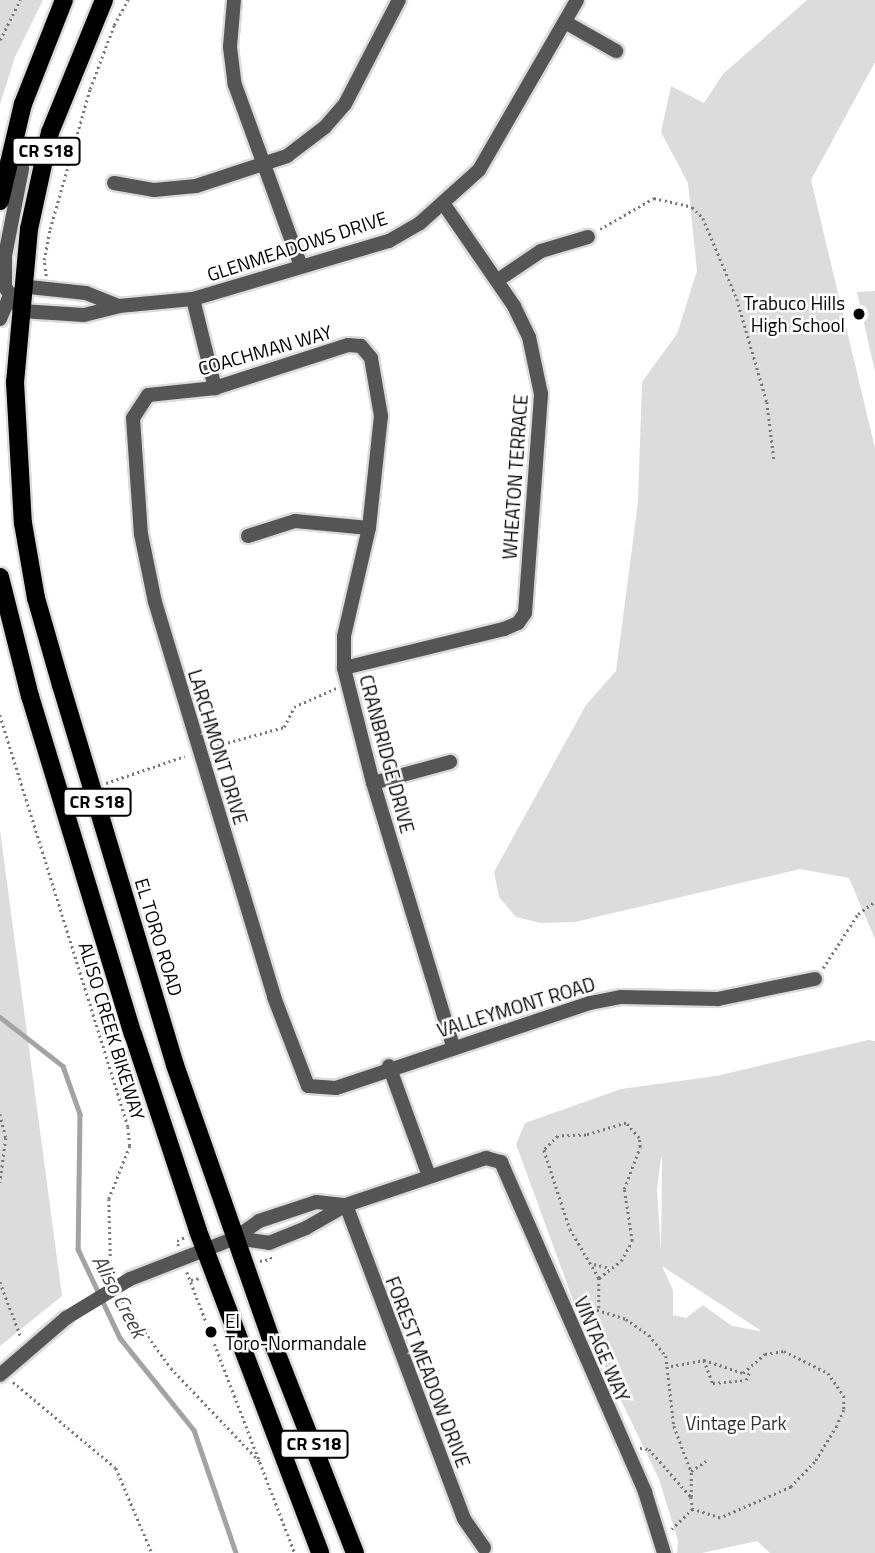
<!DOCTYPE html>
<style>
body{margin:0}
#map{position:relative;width:875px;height:1553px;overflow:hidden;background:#fff;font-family:"Titillium Web",sans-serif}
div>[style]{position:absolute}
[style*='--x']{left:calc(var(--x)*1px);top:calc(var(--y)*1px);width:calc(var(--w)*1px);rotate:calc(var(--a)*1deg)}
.green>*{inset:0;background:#dcdcdc}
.stream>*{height:4.5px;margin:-2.25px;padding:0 2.25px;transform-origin:2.25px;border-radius:2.25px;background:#a3a3a3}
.path>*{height:2.5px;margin-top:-1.25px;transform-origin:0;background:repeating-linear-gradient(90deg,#777 0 2px,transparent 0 5.5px)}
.roads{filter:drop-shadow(2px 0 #dbdbdb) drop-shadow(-2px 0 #dbdbdb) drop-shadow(0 2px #dbdbdb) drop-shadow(0 -2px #dbdbdb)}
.minor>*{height:14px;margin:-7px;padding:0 7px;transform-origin:7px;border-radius:7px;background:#555}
.tertiary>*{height:14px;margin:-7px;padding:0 7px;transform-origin:7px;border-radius:7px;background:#555}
.primary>*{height:18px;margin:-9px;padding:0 9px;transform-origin:9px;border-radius:9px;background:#000}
.tertiary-bridge>*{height:14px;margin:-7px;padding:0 7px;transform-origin:7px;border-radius:7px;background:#555}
.dots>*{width:19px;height:19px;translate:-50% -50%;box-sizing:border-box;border:4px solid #fff;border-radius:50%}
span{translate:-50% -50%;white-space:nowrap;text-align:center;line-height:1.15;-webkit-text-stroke:5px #fff;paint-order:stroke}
.shield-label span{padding:2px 5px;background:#fff;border:2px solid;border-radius:5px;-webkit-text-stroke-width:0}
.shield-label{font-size:18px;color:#000;font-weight:700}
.street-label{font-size:19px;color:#000}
.poi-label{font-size:19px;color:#000}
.right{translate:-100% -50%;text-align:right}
.left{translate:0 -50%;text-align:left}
.park-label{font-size:19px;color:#333}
.water-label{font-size:21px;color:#444;font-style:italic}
</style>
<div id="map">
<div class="green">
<div style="clip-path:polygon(0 0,43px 0,15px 57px,0 104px)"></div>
<div style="clip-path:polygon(807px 0,875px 0,875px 62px,811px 180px,875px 448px,875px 939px,849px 878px,800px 869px,575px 922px,541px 923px,516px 917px,499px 897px,494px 872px,586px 705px,616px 671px,638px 502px,642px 382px,677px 334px,697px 271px,688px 183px,661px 132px,671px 86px,704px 103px,723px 74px)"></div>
<div style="clip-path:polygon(875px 291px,875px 372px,857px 292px)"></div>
<div style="clip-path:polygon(0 830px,62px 1296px,0 1346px)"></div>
<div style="clip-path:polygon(evenodd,868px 1040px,875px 1041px,875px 1553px,770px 1553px,757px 1541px,702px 1553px,677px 1553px,678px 1541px,659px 1479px,574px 1303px,516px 1144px,525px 1123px,621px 1089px,716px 1076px,868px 1040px,661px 1157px,662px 1158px,661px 1251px,657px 1190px,661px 1157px,868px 1040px,662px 1266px,760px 1330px,760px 1331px,732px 1326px,703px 1305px,686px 1318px,673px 1315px,673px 1290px,662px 1266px)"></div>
</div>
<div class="stream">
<div style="--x:0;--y:1017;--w:80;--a:37.9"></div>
<div style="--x:63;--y:1066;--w:51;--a:70.5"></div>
<div style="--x:80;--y:1114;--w:135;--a:90.8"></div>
<div style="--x:78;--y:1249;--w:98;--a:64.7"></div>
<div style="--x:120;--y:1338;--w:118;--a:51.2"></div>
<div style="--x:194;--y:1430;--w:130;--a:71.1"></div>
</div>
<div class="path">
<div style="--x:0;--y:40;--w:45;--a:-63.4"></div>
<div style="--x:600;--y:229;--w:62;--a:-29.9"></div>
<div style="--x:654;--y:198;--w:39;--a:13"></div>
<div style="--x:692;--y:207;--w:16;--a:45"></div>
<div style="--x:703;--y:218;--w:88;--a:67.2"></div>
<div style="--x:737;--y:299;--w:107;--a:73.8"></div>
<div style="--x:767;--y:402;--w:57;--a:83"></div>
<div style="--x:46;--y:276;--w:16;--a:-97"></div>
<div style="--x:44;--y:260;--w:32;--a:-79"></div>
<div style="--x:50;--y:229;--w:146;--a:-74.1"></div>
<div style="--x:90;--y:89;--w:68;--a:-69.4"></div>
<div style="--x:114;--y:25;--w:29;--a:-61"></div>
<div style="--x:0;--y:715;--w:431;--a:72.7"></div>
<div style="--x:128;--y:1127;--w:19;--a:84"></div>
<div style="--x:130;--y:1146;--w:57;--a:111.6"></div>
<div style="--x:109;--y:1199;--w:77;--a:88.5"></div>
<div style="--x:212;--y:747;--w:75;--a:-15.5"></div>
<div style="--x:284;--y:727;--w:22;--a:-63"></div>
<div style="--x:294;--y:707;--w:46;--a:-24.3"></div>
<div style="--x:106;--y:783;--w:83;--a:-18.9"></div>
<div style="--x:823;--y:968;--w:64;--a:-57.1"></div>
<div style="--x:858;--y:914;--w:21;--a:-37"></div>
<div style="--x:0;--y:1114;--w:25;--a:76"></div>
<div style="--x:6;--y:1138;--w:45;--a:97.6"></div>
<div style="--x:178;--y:1246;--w:5;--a:-101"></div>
<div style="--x:177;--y:1241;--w:9;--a:-27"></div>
<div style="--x:260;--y:1261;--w:11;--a:-10"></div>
<div style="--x:271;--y:1259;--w:4;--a:-117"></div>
<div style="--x:594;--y:1264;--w:16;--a:14"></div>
<div style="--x:187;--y:1272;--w:301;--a:69"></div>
<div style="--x:599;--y:1278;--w:28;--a:-38"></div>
<div style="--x:621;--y:1261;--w:23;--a:-61"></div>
<div style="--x:632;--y:1241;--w:53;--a:-98.7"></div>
<div style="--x:624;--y:1189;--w:45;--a:-69.1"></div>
<div style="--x:640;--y:1147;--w:9;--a:-96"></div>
<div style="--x:639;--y:1138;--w:20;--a:-131"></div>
<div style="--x:626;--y:1123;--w:42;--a:163.3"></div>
<div style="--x:586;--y:1135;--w:28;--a:178"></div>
<div style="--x:558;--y:1136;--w:20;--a:135"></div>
<div style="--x:544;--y:1150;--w:83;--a:71.8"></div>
<div style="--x:570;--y:1229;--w:57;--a:59.4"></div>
<div style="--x:599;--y:1278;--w:30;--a:90"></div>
<div style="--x:191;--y:1280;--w:9;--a:-13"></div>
<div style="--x:0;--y:1282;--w:59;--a:69.1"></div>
<div style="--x:122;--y:1301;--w:83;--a:53.8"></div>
<div style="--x:171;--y:1368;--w:131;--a:46.5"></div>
<div style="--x:576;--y:1303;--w:52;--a:17.7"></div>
<div style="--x:626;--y:1319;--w:28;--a:35"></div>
<div style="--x:649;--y:1335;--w:27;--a:51"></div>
<div style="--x:666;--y:1356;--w:70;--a:83.5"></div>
<div style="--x:674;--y:1426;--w:48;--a:69.3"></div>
<div style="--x:704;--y:1360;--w:25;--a:69"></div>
<div style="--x:713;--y:1383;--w:33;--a:-5"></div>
<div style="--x:746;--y:1380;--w:8;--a:-67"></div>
<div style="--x:671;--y:1366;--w:34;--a:-10"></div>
<div style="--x:704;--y:1360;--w:41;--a:18.4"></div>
<div style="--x:743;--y:1373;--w:29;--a:-41"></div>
<div style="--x:765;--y:1354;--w:19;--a:-9"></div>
<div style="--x:784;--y:1351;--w:49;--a:26.6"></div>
<div style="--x:828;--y:1373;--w:28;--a:55"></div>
<div style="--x:844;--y:1396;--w:14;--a:90"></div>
<div style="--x:844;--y:1410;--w:17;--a:114"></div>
<div style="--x:837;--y:1426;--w:42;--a:121.4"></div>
<div style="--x:815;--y:1462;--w:35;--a:134"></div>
<div style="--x:791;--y:1487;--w:77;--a:156.4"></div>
<div style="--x:720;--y:1518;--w:28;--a:-162"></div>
<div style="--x:13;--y:1382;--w:134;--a:39.9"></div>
<div style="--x:116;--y:1468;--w:92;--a:67"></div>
<div style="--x:640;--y:1448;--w:9;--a:6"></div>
<div style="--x:649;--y:1449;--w:64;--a:48.8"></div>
<div style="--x:691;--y:1497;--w:12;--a:81"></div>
<div style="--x:693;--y:1509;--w:32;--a:136"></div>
<div style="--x:691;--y:1497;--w:26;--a:-90"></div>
<div style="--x:691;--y:1471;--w:18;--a:-34"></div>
</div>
<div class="roads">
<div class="minor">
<div style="--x:234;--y:0;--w:47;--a:94.9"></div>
<div style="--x:230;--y:47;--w:38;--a:83"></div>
<div style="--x:235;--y:85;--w:193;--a:70"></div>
<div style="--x:565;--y:22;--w:59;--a:29.6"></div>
<div style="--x:17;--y:138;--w:31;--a:81"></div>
<div style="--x:22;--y:169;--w:89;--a:101.1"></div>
<div style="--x:5;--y:256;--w:31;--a:90"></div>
<div style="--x:5;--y:287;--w:29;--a:56"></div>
<div style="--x:21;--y:311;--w:63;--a:3.6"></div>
<div style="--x:84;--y:315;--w:36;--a:-14"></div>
<div style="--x:119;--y:306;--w:74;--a:-5.4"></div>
<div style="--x:193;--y:299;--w:204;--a:-16.5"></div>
<div style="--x:389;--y:241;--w:36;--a:-30"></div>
<div style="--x:420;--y:223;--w:79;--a:-41.9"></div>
<div style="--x:479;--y:170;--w:196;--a:-60"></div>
<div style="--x:114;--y:183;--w:41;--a:9.9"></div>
<div style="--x:154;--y:190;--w:42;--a:-5.4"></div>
<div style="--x:196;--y:186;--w:96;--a:-18.2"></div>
<div style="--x:287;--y:156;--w:48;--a:-37.3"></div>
<div style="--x:325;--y:127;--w:30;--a:-49"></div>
<div style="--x:345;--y:104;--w:117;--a:-62.6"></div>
<div style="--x:498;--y:280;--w:52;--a:-34"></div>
<div style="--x:541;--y:251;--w:49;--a:-16.6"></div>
<div style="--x:193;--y:299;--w:92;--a:76.1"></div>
<div style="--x:0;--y:319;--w:21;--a:-67"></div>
<div style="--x:8;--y:300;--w:25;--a:-32"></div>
<div style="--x:29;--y:287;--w:57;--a:6"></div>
<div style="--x:86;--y:293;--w:35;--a:22"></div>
<div style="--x:248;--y:536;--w:49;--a:-17.7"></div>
<div style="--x:295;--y:521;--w:74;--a:5.4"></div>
<div style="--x:344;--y:668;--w:165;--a:-13.7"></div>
<div style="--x:504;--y:629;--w:15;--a:-23"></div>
<div style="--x:518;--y:623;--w:12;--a:-55"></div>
<div style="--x:525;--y:613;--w:220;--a:-85.8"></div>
<div style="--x:541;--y:394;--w:58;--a:-101.9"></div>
<div style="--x:529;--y:337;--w:34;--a:-116"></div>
<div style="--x:514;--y:306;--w:125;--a:-124.6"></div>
<div style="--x:373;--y:783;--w:80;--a:-15.3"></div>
<div style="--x:453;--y:1046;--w:275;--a:-106.9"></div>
<div style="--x:373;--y:783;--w:119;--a:-104.2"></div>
<div style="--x:344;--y:668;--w:32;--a:-90"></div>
<div style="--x:344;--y:636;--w:111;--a:-77"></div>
<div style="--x:369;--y:528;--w:113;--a:-83.9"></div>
<div style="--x:381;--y:416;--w:59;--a:-99.8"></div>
<div style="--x:371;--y:358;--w:16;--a:-130"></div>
<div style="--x:361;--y:346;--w:13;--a:-176"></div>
<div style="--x:348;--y:345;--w:140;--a:162.1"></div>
<div style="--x:215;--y:388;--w:67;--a:174"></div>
<div style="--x:148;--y:395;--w:27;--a:123"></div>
<div style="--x:133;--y:418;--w:116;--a:86.1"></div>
<div style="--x:141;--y:534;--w:69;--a:78.4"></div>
<div style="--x:155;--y:602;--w:413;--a:73.2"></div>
<div style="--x:274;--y:997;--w:95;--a:69.1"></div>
<div style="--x:308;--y:1086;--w:28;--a:4"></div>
<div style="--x:336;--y:1088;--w:268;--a:-18.5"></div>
<div style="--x:590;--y:1003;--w:32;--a:-11"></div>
<div style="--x:621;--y:997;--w:97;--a:1.2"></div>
<div style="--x:718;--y:999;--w:99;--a:-11.7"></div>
<div style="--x:389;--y:1066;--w:117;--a:70"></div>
<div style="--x:346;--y:1205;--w:335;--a:69.4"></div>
<div style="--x:464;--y:1519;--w:35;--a:55"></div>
<div style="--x:235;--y:1238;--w:34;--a:8"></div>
<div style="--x:269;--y:1243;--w:40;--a:-22"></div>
<div style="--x:306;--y:1228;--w:46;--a:-29.9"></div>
<div style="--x:346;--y:1205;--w:148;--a:-18.6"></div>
<div style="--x:486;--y:1158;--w:16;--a:15"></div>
<div style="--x:501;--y:1162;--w:360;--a:66.4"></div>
<div style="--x:645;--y:1492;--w:64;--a:72.7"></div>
<div style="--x:235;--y:1238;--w:29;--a:-35"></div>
<div style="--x:259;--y:1221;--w:60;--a:-18.4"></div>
<div style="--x:316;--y:1202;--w:30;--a:6"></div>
</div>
<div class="tertiary">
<div style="--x:130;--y:1279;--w:113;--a:-21.3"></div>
<div style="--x:0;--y:1375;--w:87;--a:-40.8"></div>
</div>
<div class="primary">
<div style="--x:104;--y:0;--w:143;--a:112.2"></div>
<div style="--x:50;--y:132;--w:99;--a:102.2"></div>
<div style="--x:29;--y:229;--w:154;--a:95.2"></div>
<div style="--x:15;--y:382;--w:141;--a:86.8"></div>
<div style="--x:23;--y:523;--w:76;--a:80.2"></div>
<div style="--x:36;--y:598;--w:91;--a:74"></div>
<div style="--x:61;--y:685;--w:397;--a:73.3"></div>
<div style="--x:175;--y:1065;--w:287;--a:70.7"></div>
<div style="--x:270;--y:1336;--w:233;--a:68.6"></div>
<div style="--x:0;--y:201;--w:100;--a:-76.7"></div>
<div style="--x:23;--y:104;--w:112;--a:-68.5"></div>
<div style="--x:0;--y:577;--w:123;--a:75.9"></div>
<div style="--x:30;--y:696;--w:353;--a:73.1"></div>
<div style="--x:133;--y:1034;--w:207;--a:71.7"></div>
<div style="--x:198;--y:1231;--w:344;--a:69.2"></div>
</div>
</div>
<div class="tertiary-bridge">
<div style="--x:66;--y:1318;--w:75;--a:-31.4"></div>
</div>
<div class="dots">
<div style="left:859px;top:314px;background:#000"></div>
<div style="left:211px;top:1332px;background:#000"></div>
</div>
<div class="shield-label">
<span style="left:46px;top:151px">CR S18</span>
<span style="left:97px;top:802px">CR S18</span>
<span style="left:314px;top:1444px">CR S18</span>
</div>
<div class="street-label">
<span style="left:297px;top:246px;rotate:-18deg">GLENMEADOWS DRIVE</span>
<span style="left:265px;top:350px;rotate:-16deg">COACHMAN WAY</span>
<span style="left:515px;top:477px;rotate:-86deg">WHEATON TERRACE</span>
<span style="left:218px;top:747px;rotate:73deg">LARCHMONT DRIVE</span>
<span style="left:387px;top:754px;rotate:75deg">CRANBRIDGE DRIVE</span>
<span style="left:159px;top:937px;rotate:73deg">EL TORO ROAD</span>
<span style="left:516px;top:1007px;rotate:-17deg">VALLEYMONT ROAD</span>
<span style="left:112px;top:1031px;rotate:73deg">ALISO CREEK BIKEWAY</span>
<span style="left:602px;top:1349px;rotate:67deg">VINTAGE WAY</span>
<span style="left:428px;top:1372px;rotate:69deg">FOREST MEADOW DRIVE</span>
</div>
<div class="poi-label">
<span class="right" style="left:845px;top:314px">Trabuco Hills<br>High School</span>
<span class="left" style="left:225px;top:1332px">El<br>Toro-Normandale</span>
</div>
<div class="park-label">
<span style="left:736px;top:1423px">Vintage Park</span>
</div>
<div class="water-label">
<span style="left:120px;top:1296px;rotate:62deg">Aliso Creek</span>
</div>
</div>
